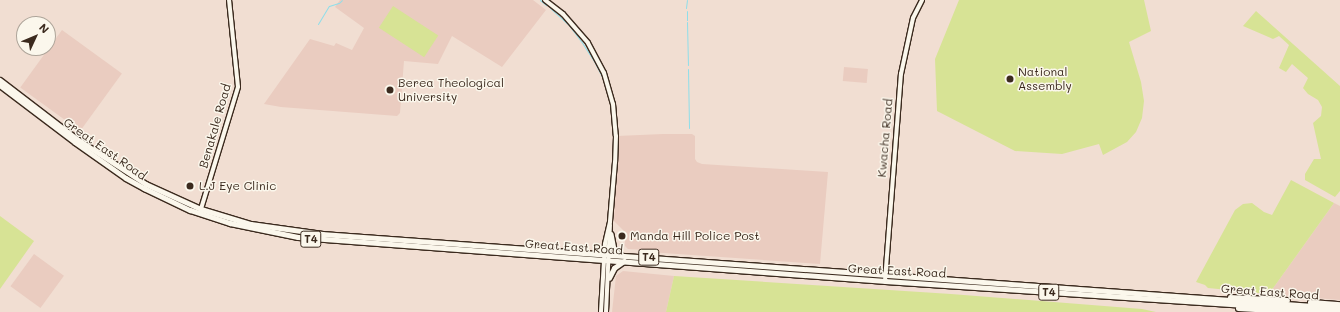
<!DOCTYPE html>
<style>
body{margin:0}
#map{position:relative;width:1340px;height:312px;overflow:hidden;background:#f1ded2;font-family:Mali,sans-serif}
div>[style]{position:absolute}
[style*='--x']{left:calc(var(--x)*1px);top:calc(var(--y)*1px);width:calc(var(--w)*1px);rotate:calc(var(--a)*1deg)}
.built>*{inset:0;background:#eaccc0;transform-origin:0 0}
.green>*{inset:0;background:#d7e395;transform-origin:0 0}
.stream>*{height:1px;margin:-0.5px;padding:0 0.5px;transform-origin:0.5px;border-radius:0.5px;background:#8edeea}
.roads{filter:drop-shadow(1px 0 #3b2a1e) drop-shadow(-1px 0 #3b2a1e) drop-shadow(0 1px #3b2a1e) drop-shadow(0 -1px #3b2a1e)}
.tertiary>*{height:3.5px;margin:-1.75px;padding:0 1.75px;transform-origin:1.75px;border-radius:1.75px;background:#fbf7ec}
.secondary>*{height:4px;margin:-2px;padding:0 2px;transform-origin:2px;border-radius:2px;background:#fbf7ec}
.primary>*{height:4.5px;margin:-2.25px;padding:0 2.25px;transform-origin:2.25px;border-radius:2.25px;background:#fbf7ec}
.dots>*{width:11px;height:11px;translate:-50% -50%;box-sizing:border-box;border:2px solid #fbf7ec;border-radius:50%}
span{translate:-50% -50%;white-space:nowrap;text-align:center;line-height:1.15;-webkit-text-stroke:3px #fbf7ec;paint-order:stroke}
.shield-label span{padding:1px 3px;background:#fbf7ec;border:1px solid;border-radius:3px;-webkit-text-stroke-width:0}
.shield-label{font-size:11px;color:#3b2a1e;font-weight:700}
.poi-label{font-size:12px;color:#3b2a1e}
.left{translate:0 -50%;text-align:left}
.street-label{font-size:12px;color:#3b2a1e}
.north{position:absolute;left:16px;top:16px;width:40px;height:40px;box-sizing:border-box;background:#fbf7ec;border:1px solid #aea59a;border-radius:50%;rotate:46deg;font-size:11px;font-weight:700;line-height:16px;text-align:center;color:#3b2a1e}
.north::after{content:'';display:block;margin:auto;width:14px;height:18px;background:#3b2a1e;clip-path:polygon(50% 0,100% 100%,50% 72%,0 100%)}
</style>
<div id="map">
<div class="built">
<div style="clip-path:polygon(340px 0,533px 0,546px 10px,502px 67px,452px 36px,438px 64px,404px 61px,400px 113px,397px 116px,281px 107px,264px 104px,310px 39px,334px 46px,336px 43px,352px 50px,364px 28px,335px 7px)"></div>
<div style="left:62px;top:30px;width:74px;height:71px;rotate:36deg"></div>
<div style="left:844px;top:67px;width:24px;height:14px;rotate:5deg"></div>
<div style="clip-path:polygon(663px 134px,692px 134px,695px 136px,695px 159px,697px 162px,702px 164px,828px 172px,820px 264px,649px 252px,646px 250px,628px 249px,625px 246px,625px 232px,614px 221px,617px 136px)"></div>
<div style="clip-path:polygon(1334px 203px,1340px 206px,1340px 300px,1269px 294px)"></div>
<div style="left:34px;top:254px;width:37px;height:40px;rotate:36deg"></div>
<div style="clip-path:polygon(623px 271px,674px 276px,666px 312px,612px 312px,616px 276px)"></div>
</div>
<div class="green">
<div style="clip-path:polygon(959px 0,1144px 0,1151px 31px,1129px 42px,1141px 82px,1144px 101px,1142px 118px,1136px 132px,1127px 142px,1103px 155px,1099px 144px,1062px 154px,1015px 151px,937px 111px,935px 59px)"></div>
<div style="left:393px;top:6px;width:54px;height:26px;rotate:33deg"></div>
<div style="clip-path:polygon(1256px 11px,1340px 86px,1340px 191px,1335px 197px,1305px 180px,1305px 174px,1314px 159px,1321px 159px,1313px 123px,1321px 116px,1322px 107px,1318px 100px,1308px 94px,1303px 88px,1308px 78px,1292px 64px,1286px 72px,1279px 68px,1289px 45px,1279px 36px,1273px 39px,1243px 26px)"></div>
<div style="clip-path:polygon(1291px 180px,1334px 203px,1269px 294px,1208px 288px,1205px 285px,1196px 282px,1235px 210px,1243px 204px,1252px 203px,1264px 212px,1272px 215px)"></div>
<div style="clip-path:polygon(0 216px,34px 241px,0 289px)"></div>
<div style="clip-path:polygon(674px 276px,951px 294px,1142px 309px,1156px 312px,666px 312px)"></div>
</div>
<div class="stream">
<div style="--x:540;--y:0;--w:8;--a:40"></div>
<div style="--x:550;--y:8;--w:24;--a:42"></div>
<div style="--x:568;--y:24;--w:21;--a:53"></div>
<div style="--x:581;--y:41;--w:24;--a:57"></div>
<div style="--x:594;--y:61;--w:22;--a:63"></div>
<div style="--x:686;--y:8;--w:8;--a:-83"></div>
<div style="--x:687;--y:20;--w:9;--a:-90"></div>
<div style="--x:687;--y:22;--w:43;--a:88.7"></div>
<div style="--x:318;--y:24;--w:21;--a:-59"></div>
<div style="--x:329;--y:6;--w:10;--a:-17"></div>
<div style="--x:339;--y:3;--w:4;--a:-45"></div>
<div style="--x:688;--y:69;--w:59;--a:89"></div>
<div style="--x:611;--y:103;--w:13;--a:86"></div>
</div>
<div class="roads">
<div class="tertiary">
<div style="--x:201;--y:209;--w:127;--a:-73.1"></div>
<div style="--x:238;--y:87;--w:87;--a:-95.9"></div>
</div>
<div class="secondary">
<div style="--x:545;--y:0;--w:23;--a:38"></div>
<div style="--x:563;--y:14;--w:38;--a:49"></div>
<div style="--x:588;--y:43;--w:34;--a:62"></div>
<div style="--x:604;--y:73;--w:32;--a:74"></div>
<div style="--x:613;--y:104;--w:32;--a:85"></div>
<div style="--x:616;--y:136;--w:26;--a:92"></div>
<div style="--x:615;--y:162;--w:60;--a:94.8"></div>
<div style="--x:610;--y:222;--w:23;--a:103"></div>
<div style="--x:605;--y:244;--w:68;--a:93.4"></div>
<div style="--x:885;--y:281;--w:208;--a:-85.6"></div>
<div style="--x:901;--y:74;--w:57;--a:-77.9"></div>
<div style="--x:913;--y:18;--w:20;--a:-63"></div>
<div style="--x:606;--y:312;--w:87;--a:-87.4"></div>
</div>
<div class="primary">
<div style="--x:0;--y:80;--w:97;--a:37.5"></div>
<div style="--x:77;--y:139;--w:82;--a:33.1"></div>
<div style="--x:146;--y:184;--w:60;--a:24.4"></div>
<div style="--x:201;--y:209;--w:52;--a:16.7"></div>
<div style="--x:251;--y:224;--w:72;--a:8"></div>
<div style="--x:322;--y:234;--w:1021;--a:4.16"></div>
<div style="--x:0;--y:85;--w:94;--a:37.2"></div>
<div style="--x:75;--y:142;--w:62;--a:35.2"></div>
<div style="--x:126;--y:178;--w:21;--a:29"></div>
<div style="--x:144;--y:188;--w:51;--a:25.6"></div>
<div style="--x:190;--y:210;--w:42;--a:18"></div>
<div style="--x:230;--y:223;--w:69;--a:11.6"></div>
<div style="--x:298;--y:237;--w:589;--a:4.29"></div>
<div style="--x:885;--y:281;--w:456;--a:3.8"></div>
<div style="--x:611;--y:234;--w:15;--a:79"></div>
<div style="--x:614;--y:249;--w:8;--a:45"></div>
<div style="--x:609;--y:278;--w:11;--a:-63"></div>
<div style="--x:614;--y:268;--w:12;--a:-35"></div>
<div style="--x:1230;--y:297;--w:57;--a:3"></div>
<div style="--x:1310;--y:302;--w:30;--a:4"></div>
<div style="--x:1238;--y:308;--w:68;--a:3.4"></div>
</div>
</div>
<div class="dots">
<div style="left:1010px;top:79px;background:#3b2a1e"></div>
<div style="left:390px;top:90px;background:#3b2a1e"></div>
<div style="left:190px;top:186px;background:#3b2a1e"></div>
<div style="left:622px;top:236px;background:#3b2a1e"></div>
</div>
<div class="shield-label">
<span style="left:311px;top:239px">T4</span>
<span style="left:649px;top:257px">T4</span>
<span style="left:1049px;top:292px">T4</span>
</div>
<div class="poi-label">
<span class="left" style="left:1018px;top:79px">National<br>Assembly</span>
<span class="left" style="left:398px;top:90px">Berea Theological<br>University</span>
<span class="left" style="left:199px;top:186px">L.J Eye Clinic</span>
<span class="left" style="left:630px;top:236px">Manda Hill Police Post</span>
</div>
<div class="street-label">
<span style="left:215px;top:126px;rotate:-74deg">Benakale Road</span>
<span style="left:885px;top:138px;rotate:-85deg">Kwacha Road</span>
<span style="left:105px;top:149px;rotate:35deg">Great East Road</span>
<span style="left:574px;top:247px;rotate:4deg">Great East Road</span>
<span style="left:897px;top:271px;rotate:3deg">Great East Road</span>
<span style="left:1270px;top:292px;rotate:4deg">Great East Road</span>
</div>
<div class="north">N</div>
</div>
